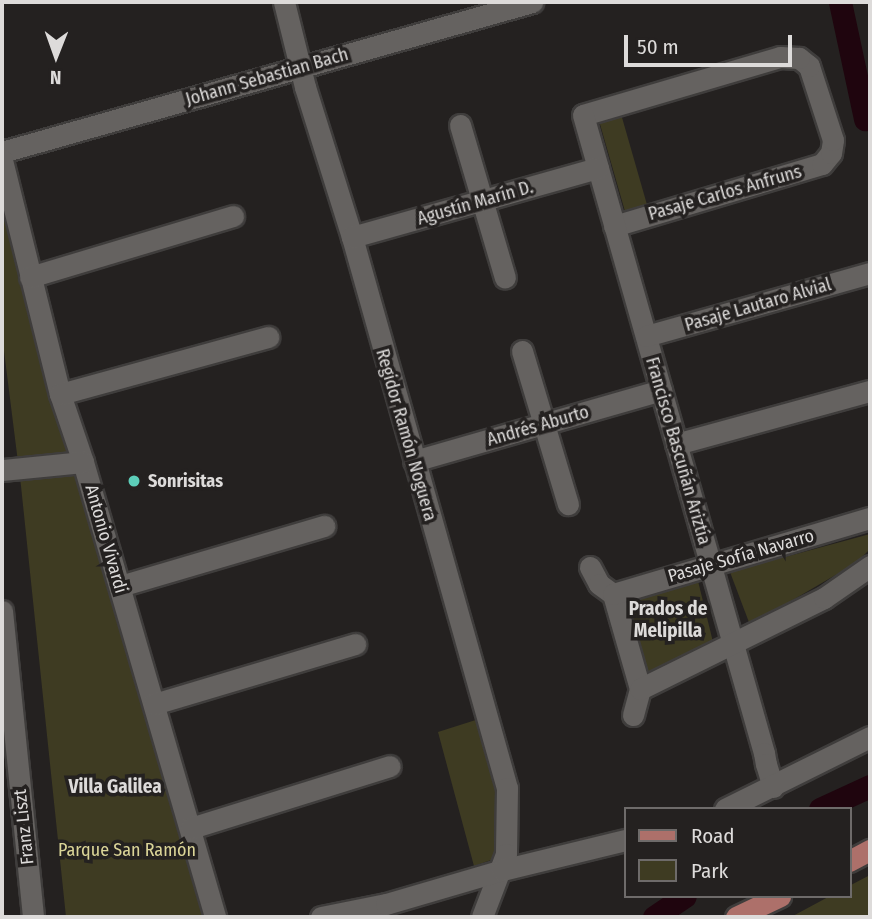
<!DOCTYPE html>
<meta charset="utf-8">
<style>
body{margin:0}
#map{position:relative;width:872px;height:919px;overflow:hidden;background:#242120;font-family:"Fira Sans Condensed",sans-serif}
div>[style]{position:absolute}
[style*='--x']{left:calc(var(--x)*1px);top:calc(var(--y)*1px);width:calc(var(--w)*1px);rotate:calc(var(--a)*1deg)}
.green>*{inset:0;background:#3e3b22;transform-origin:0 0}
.canal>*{height:23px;margin:-11.5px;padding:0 11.5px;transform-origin:11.5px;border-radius:11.5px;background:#1f050e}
.roads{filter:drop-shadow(2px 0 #3f3d3c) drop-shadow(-2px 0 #3f3d3c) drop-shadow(0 2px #3f3d3c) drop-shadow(0 -2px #3f3d3c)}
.minor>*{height:21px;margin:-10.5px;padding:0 10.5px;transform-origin:10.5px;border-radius:10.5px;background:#656260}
.major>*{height:21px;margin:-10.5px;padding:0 10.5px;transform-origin:10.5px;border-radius:10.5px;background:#ad706a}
.dots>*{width:19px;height:19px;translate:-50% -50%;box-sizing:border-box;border:4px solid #242120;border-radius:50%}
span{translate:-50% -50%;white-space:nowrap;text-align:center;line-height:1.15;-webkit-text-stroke:7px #242120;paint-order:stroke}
.street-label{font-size:18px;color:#dddbda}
.poi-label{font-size:18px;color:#dddbda;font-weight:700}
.left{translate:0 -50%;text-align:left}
.park-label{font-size:18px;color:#dbd598}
.neighbourhood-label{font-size:19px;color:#dddbda;font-weight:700}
.frame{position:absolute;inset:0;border:4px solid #dddbda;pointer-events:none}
.legend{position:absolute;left:624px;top:807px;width:228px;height:91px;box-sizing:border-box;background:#242120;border:2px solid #6e6b6a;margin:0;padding:9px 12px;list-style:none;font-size:21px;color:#dddbda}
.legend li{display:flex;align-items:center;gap:14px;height:35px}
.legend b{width:35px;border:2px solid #6e6b6a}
.north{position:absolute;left:21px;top:21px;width:70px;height:70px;-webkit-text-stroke:5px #242120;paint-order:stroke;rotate:181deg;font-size:19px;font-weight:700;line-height:28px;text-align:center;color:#dddbda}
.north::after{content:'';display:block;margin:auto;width:24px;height:32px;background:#dddbda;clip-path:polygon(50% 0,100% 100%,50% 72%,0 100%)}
.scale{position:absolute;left:624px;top:35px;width:168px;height:32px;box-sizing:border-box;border:4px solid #dddbda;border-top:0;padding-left:9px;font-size:21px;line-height:24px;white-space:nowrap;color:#dddbda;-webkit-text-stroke:5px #242120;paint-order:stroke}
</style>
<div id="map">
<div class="green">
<div style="left:621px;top:114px;width:97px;height:23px;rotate:74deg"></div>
<div style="clip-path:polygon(2px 190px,25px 209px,97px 493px,217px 917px,66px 917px,21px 486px,2px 335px)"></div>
<div style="clip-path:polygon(870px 534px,870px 549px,856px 563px,750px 625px,730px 572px)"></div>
<div style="clip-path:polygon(698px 581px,713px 642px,644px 676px,627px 603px)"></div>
<div style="clip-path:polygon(482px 718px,497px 775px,499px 844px,494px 859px,474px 866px,438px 732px)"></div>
<div style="clip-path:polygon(870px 875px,870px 917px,791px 917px,830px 896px,849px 896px,849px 886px)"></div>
</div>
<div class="canal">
<div style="--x:840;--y:2;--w:120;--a:77.9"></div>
<div style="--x:820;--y:809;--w:55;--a:-24.7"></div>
<div style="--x:654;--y:917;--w:37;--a:-34"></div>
</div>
<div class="roads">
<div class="minor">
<div style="--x:284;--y:2;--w:88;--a:76.1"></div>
<div style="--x:305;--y:87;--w:157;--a:72.6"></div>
<div style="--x:352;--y:237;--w:572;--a:74.29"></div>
<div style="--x:507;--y:788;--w:66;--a:90.9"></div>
<div style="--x:506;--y:854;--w:67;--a:110.9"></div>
<div style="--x:460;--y:125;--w:159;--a:73.6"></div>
<div style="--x:2;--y:152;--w:551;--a:-15.8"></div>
<div style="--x:2;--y:160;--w:241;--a:76.1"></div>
<div style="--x:60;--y:394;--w:72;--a:71.3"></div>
<div style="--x:83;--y:462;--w:474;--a:73.8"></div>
<div style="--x:614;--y:226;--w:217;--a:-16.6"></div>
<div style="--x:822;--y:164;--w:14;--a:-51"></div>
<div style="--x:831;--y:153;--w:13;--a:-81"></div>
<div style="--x:833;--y:140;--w:78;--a:-108"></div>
<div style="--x:809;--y:66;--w:13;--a:-141"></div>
<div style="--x:799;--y:58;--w:19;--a:-177"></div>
<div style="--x:780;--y:57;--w:205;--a:163.6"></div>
<div style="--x:583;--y:115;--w:55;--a:74.2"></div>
<div style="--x:598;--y:168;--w:608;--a:74.16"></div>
<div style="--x:764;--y:753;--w:11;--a:80"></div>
<div style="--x:766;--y:764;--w:24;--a:73"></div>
<div style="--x:352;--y:237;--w:255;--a:-15.7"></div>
<div style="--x:30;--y:277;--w:212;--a:-16.7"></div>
<div style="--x:646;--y:336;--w:233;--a:-15.7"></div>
<div style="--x:522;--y:351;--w:160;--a:73.3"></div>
<div style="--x:60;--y:394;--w:216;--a:-15.3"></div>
<div style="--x:676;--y:444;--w:201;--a:-15.3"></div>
<div style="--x:414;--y:461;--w:257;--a:-16"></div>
<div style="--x:2;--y:470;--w:81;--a:-5.6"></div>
<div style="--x:590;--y:567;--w:19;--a:62"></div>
<div style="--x:599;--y:584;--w:17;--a:36"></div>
<div style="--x:613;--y:594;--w:99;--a:74.1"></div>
<div style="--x:640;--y:689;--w:27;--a:105"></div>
<div style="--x:120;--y:586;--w:213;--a:-16.4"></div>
<div style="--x:613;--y:594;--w:268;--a:-16.5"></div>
<div style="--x:2;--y:611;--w:308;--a:84.2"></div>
<div style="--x:640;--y:689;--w:205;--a:-26.3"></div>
<div style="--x:824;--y:598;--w:56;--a:-34.8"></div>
<div style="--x:154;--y:704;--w:210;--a:-16.6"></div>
<div style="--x:725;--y:809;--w:162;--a:-26.4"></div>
<div style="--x:191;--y:828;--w:208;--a:-17.3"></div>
<div style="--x:321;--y:917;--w:66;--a:-11.3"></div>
<div style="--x:386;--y:904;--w:121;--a:-16.3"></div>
<div style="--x:502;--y:870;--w:127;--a:-13.7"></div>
</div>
<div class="major">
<div style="--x:849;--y:861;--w:24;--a:-28"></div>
<div style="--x:736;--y:917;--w:49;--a:-25.5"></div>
</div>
</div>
<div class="dots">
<div style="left:134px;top:481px;background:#5dceb9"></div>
</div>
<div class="street-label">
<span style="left:267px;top:77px;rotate:-16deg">Johann Sebastian Bach</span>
<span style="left:725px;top:193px;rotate:-16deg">Pasaje Carlos Anfruns</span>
<span style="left:475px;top:203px;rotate:-16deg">Agustín Marín D.</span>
<span style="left:758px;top:305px;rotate:-16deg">Pasaje Lautaro Alvial</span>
<span style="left:538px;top:426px;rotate:-16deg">Andrés Aburto</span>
<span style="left:406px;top:435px;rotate:74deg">Regidor Ramón Noguera</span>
<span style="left:678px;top:451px;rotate:74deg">Francisco Bascuñán Ariztía</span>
<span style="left:106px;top:539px;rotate:74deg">Antonio Vivardi</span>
<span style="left:741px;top:556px;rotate:-16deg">Pasaje Sofía Navarro</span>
<span style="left:24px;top:827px;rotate:-96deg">Franz Liszt</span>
</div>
<div class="poi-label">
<span class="left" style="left:148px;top:481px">Sonrisitas</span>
</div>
<div class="park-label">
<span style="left:127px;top:850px">Parque San Ramón</span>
</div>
<div class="neighbourhood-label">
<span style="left:668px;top:620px">Prados de<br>Melipilla</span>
<span style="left:115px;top:787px">Villa Galilea</span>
</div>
<div class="frame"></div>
<ul class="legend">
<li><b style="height:9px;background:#ad706a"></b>Road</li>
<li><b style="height:19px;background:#3e3b22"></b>Park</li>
</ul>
<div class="north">N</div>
<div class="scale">50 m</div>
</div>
